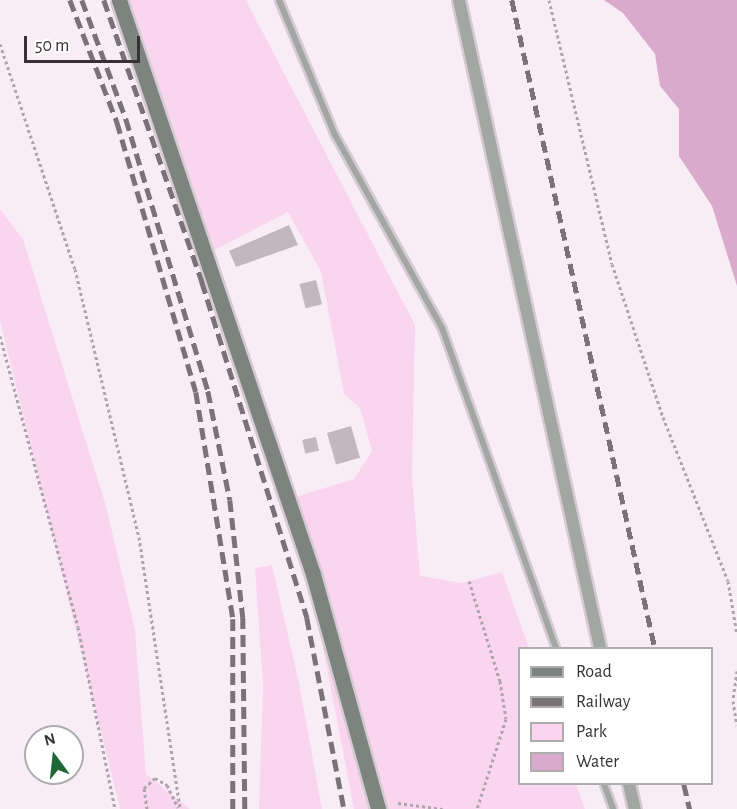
<!DOCTYPE html>
<style>
body{margin:0}
#map{position:relative;width:737px;height:809px;overflow:hidden;background:#f9edf5;font-family:"Alegreya Sans",sans-serif}
div>[style]{position:absolute}
[style*='--x']{left:calc(var(--x)*1px);top:calc(var(--y)*1px);width:calc(var(--w)*1px);rotate:calc(var(--a)*1deg)}
.green>*{inset:0;background:#fad5ef}
.water>*{inset:0;background:#daaacd}
.building>*{inset:0;background:#c3b7bf;transform-origin:0 0}
.path>*{height:3px;margin-top:-1.5px;transform-origin:0;background:repeating-linear-gradient(90deg,#ada4ab 0 3px,transparent 0 6px)}
.roads{filter:drop-shadow(2px 0 #d6cbd2) drop-shadow(-2px 0 #d6cbd2) drop-shadow(0 2px #d6cbd2) drop-shadow(0 -2px #d6cbd2)}
.lane>*{height:6px;margin:-3px;padding:0 3px;transform-origin:3px;border-radius:3px;background:#a2a7a3}
.street>*{height:12px;margin:-6px;padding:0 6px;transform-origin:6px;border-radius:6px;background:#a2a7a3}
.secondary>*{height:15px;margin:-7.5px;padding:0 7.5px;transform-origin:7.5px;border-radius:7.5px;background:#7d837e}
.rail>*{height:4.5px;margin-top:-2.25px;transform-origin:0;background:repeating-linear-gradient(90deg,#797277 0 12px,transparent 0 18px)}
span{translate:-50% -50%;white-space:nowrap;text-align:center;line-height:1.15;-webkit-text-stroke:4.5px #fff;paint-order:stroke}
.legend{position:absolute;left:518px;top:647px;width:195px;height:138px;box-sizing:border-box;background:#fff;border:2px solid #aeadae;margin:0;padding:8px 10px;list-style:none;font-size:18px;color:#353134}
.legend li{display:flex;align-items:center;gap:12px;height:30px}
.legend b{width:30px;border:2px solid #aeadae}
.north{position:absolute;left:24px;top:725px;width:60px;height:60px;box-sizing:border-box;background:#fff;border:2px solid #aeadae;border-radius:50%;rotate:345deg;font-size:16px;font-weight:700;line-height:24px;text-align:center;color:#353134}
.north::after{content:'';display:block;margin:auto;width:21px;height:27px;background:#1c6836;clip-path:polygon(50% 0,100% 100%,50% 72%,0 100%)}
.scale{position:absolute;left:24px;top:36px;width:116px;height:27px;box-sizing:border-box;border:3px solid #353134;border-top:0;padding-left:8px;font-size:18px;line-height:21px;white-space:nowrap;color:#353134;-webkit-text-stroke:4px #fff;paint-order:stroke}
</style>
<div id="map">
<div class="green">
<div style="clip-path:polygon(113px 0,246px 0,415px 325px,412px 477px,420px 576px,462px 583px,502px 572px,529px 648px,520px 648px,520px 784px,576px 784px,585px 809px,354px 809px,318px 622px,279px 502px,354px 479px,372px 451px,360px 408px,344px 394px,321px 272px,288px 212px,201px 257px)"></div>
<div style="clip-path:polygon(0 209px,23px 239px,106px 506px,135px 630px,146px 774px,190px 809px,120px 809px,0 321px)"></div>
<div style="clip-path:polygon(272px 565px,299px 683px,322px 809px,259px 809px,263px 686px,255px 568px)"></div>
</div>
<div class="water">
<div style="clip-path:polygon(604px 0,737px 0,737px 286px,712px 206px,679px 156px,679px 109px,660px 86px,655px 54px,623px 13px)"></div>
</div>
<div class="building">
<div style="clip-path:polygon(289px 225px,298px 245px,236px 267px,229px 251px)"></div>
<div style="left:316px;top:280px;width:25px;height:17px;rotate:76deg"></div>
<div style="left:351px;top:426px;width:33px;height:25px;rotate:74deg"></div>
<div style="left:316px;top:437px;width:14px;height:14px;rotate:78deg"></div>
</div>
<div class="path">
<div style="--x:549;--y:0;--w:271;--a:76.6"></div>
<div style="--x:612;--y:264;--w:161;--a:71.6"></div>
<div style="--x:663;--y:417;--w:176;--a:68.4"></div>
<div style="--x:728;--y:581;--w:54;--a:80.4"></div>
<div style="--x:0;--y:44;--w:237;--a:71.6"></div>
<div style="--x:75;--y:269;--w:276;--a:76.6"></div>
<div style="--x:139;--y:537;--w:275;--a:81.4"></div>
<div style="--x:0;--y:336;--w:301;--a:75"></div>
<div style="--x:78;--y:627;--w:186;--a:78.5"></div>
<div style="--x:469;--y:581;--w:105;--a:72.8"></div>
<div style="--x:500;--y:681;--w:38;--a:81"></div>
<div style="--x:506;--y:719;--w:95;--a:107.9"></div>
<div style="--x:737;--y:671;--w:30;--a:98"></div>
<div style="--x:733;--y:701;--w:24;--a:81"></div>
<div style="--x:398;--y:803;--w:45;--a:7.6"></div>
<div style="--x:147;--y:809;--w:21;--a:-98"></div>
<div style="--x:144;--y:788;--w:15;--a:-42"></div>
<div style="--x:155;--y:778;--w:14;--a:30"></div>
<div style="--x:167;--y:785;--w:25;--a:64"></div>
</div>
<div class="roads">
<div class="lane">
<div style="--x:279;--y:0;--w:146;--a:67.5"></div>
<div style="--x:335;--y:135;--w:221;--a:61"></div>
<div style="--x:442;--y:328;--w:340;--a:70.4"></div>
<div style="--x:604;--y:784;--w:27;--a:70"></div>
</div>
<div class="street">
<div style="--x:459;--y:0;--w:663;--a:77.72"></div>
<div style="--x:629;--y:784;--w:26;--a:77"></div>
</div>
<div class="secondary">
<div style="--x:119;--y:0;--w:606;--a:71.33"></div>
<div style="--x:313;--y:574;--w:244;--a:74.5"></div>
</div>
</div>
<div class="rail">
<div style="--x:70;--y:0;--w:131;--a:68.9"></div>
<div style="--x:117;--y:122;--w:281;--a:73.7"></div>
<div style="--x:196;--y:392;--w:230;--a:80.7"></div>
<div style="--x:233;--y:619;--w:190;--a:90"></div>
<div style="--x:82;--y:0;--w:127;--a:69.7"></div>
<div style="--x:126;--y:119;--w:284;--a:73.2"></div>
<div style="--x:208;--y:391;--w:111;--a:78.6"></div>
<div style="--x:230;--y:500;--w:118;--a:83.7"></div>
<div style="--x:243;--y:617;--w:192;--a:89.4"></div>
<div style="--x:104;--y:0;--w:299;--a:70.8"></div>
<div style="--x:202;--y:282;--w:352;--a:72.6"></div>
<div style="--x:307;--y:618;--w:195;--a:79"></div>
<div style="--x:512;--y:0;--w:664;--a:77.56"></div>
<div style="--x:684;--y:784;--w:26;--a:77"></div>
</div>
<ul class="legend">
<li><b style="height:8px;background:#7d837e"></b>Road</li>
<li><b style="height:8px;background:#797277"></b>Railway</li>
<li><b style="height:16px;background:#fad5ef"></b>Park</li>
<li><b style="height:16px;background:#daaacd"></b>Water</li>
</ul>
<div class="north">N</div>
<div class="scale">50 m</div>
</div>
